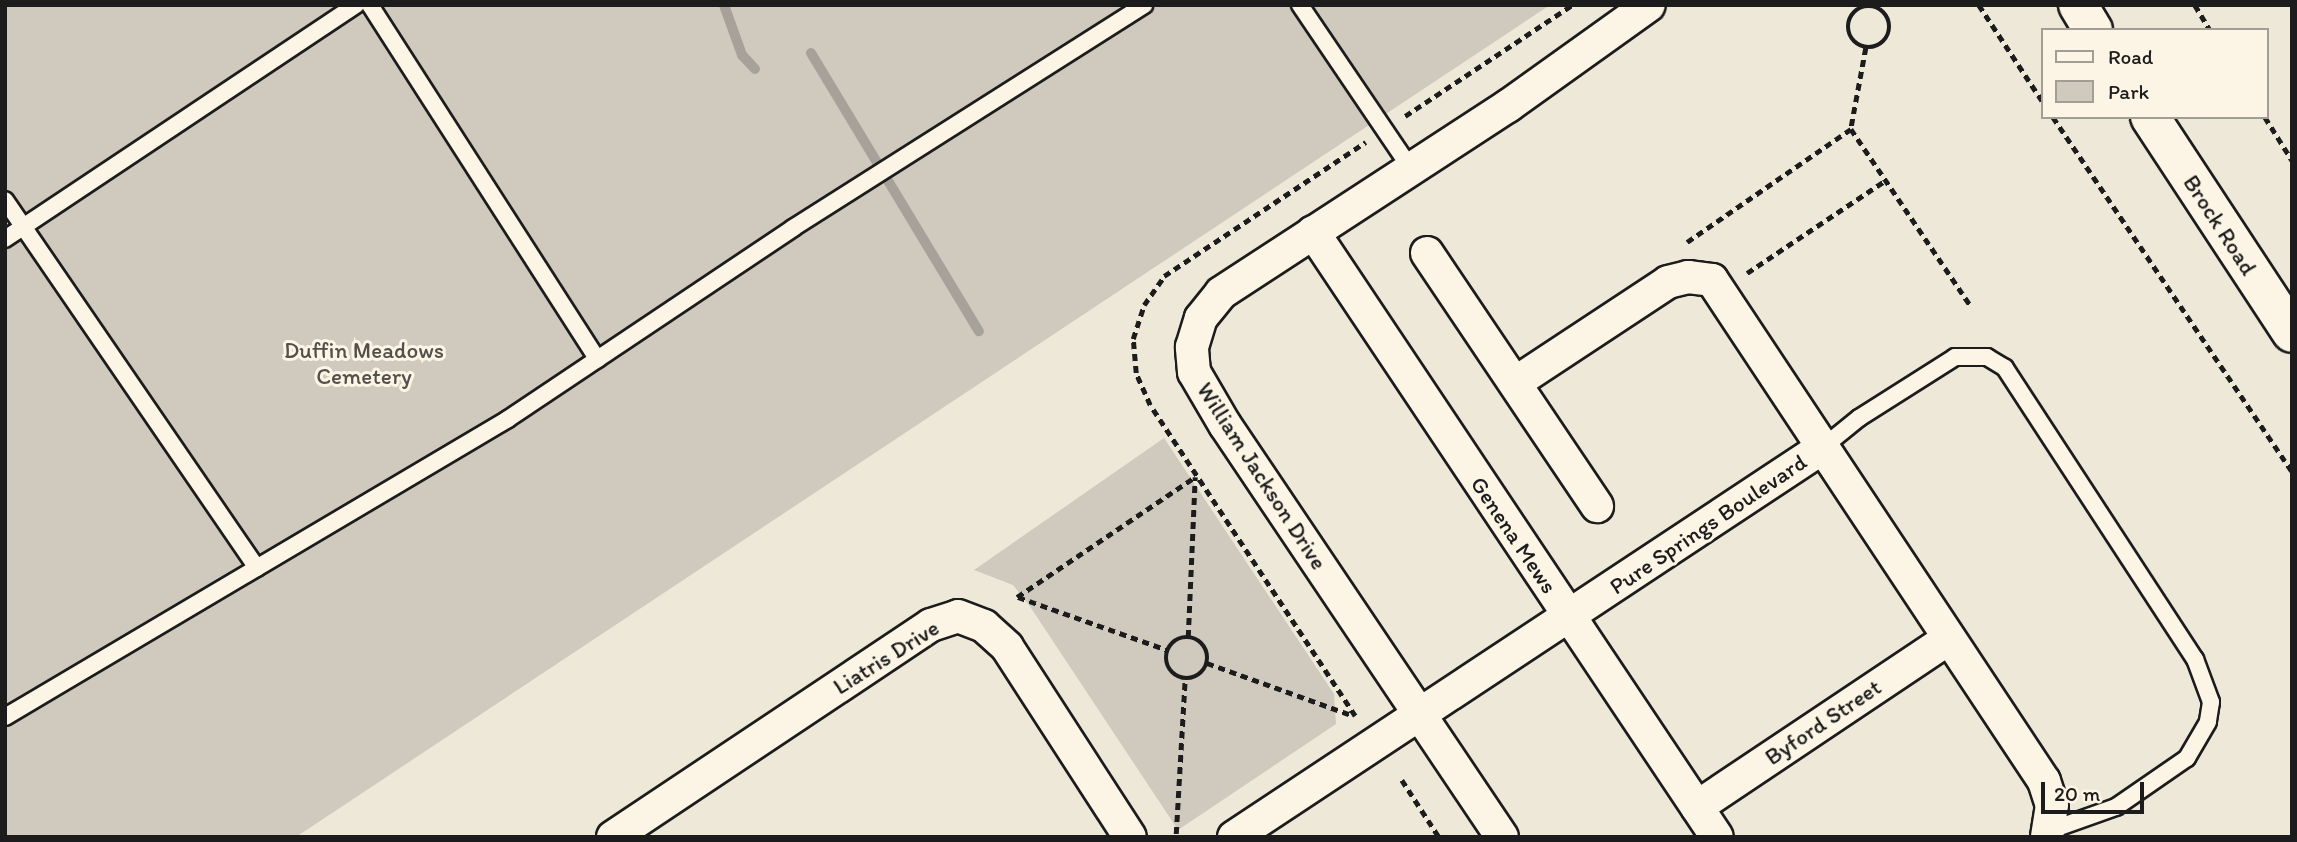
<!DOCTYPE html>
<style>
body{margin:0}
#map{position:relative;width:2297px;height:842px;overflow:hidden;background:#eee8d9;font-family:Itim,sans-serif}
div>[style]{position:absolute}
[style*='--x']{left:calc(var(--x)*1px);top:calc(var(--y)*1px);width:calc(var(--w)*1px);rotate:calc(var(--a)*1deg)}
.green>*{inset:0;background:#cfcabd}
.stream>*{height:10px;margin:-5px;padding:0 5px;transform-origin:5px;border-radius:5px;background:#a7a299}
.path>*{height:4.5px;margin-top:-2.25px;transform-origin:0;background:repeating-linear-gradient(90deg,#1c1c1c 0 7px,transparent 0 12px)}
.path>.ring{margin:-2.25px;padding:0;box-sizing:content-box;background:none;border:4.5px solid #1c1c1c;border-radius:50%}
.roads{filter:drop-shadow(2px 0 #1c1c1c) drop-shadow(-2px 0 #1c1c1c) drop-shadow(0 2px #1c1c1c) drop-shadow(0 -2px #1c1c1c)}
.service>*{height:16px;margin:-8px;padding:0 8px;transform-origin:8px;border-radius:8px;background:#fcf5e5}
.minor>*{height:32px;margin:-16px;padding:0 16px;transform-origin:16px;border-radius:16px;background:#fcf5e5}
.secondary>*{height:38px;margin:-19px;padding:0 19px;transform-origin:19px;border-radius:19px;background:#fcf5e5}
span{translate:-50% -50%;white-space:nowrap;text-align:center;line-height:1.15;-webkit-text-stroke:6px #fcf5e5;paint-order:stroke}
.street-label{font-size:23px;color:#1c1c1c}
.park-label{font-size:23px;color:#52504c}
.frame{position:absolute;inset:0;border:7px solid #1c1c1c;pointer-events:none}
.legend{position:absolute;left:2041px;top:28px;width:228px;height:91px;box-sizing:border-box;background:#fcf5e5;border:2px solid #a29e95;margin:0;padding:9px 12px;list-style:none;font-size:21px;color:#1c1c1c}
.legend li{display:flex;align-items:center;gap:14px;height:35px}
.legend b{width:35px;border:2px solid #a29e95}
.scale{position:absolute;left:2041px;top:782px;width:103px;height:32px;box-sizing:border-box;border:4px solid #1c1c1c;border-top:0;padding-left:9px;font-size:21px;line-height:24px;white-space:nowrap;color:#1c1c1c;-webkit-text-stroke:5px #fcf5e5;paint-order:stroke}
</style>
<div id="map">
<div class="green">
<div style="clip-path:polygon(5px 5px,1550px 5px,296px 837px,5px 837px)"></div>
<div style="clip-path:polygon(1164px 438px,1334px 694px,1336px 724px,1178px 830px,1029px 605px,1013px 585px,974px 570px)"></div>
</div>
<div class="stream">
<div style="--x:724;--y:5;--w:53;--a:70.2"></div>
<div style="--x:742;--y:55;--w:19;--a:47"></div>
<div style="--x:811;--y:53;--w:325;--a:58.9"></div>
</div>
<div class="path">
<div style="--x:1979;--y:5;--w:116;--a:56.6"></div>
<div style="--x:2195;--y:5;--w:29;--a:59"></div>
<div class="ring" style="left:1848px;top:6px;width:37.5px;height:37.5px"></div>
<div style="--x:1866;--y:48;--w:82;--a:100.5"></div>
<div style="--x:1851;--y:129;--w:214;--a:55.9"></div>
<div style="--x:1405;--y:116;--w:201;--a:-33.6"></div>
<div style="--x:2053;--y:117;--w:427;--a:56"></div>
<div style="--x:2265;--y:117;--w:51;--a:57.9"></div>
<div style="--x:1687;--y:242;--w:199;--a:-34.6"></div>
<div style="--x:1747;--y:273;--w:167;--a:-33.8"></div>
<div style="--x:1017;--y:597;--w:215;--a:-34"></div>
<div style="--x:1018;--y:597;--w:159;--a:19.5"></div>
<div style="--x:1188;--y:637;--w:160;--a:-87.5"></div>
<div class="ring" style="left:1166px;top:637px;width:37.5px;height:37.5px"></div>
<div style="--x:1207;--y:663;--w:156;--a:19.8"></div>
<div style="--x:1355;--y:716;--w:372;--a:-123.4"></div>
<div style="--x:1150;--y:405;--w:35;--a:-114"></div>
<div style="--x:1136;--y:373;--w:34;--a:-95"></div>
<div style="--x:1133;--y:339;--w:36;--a:-72"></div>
<div style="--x:1144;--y:305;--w:35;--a:-55"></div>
<div style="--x:1164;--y:276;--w:242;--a:-33.6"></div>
<div style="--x:1402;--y:780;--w:68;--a:57"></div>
<div style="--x:1176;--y:834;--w:155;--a:-86.7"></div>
</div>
<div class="roads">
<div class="service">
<div style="--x:370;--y:5;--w:421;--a:57.3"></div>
<div style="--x:1300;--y:5;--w:198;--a:55.9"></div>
<div style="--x:5;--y:200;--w:446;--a:55.6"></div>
<div style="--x:5;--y:239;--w:422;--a:-33.7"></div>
<div style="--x:1822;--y:448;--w:48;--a:-39"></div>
<div style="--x:1859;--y:418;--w:114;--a:-32.4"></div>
<div style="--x:1955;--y:357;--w:32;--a:0"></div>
<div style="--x:1987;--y:357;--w:21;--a:31"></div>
<div style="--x:2005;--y:368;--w:348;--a:56.9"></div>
<div style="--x:2195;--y:659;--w:46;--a:69.6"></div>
<div style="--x:2211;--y:702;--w:20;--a:99"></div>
<div style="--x:2208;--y:722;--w:42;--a:120.3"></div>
<div style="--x:2187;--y:758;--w:86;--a:145.4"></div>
<div style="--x:2116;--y:807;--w:69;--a:160.5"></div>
<div style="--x:5;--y:717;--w:585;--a:-30.64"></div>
<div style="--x:508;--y:419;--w:343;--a:-33.8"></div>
<div style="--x:793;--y:228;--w:416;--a:-32.4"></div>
</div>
<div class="minor">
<div style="--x:1313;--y:232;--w:727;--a:56.27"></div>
<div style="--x:1427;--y:253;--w:305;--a:56.1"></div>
<div style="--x:1515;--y:383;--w:183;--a:-33.4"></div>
<div style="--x:1668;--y:282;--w:21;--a:-14"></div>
<div style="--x:1688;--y:277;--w:24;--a:7"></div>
<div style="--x:1712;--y:280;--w:601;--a:56.47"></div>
<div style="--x:2044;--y:781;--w:25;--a:72"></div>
<div style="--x:2052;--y:805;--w:32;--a:99"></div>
<div style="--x:1697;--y:807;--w:303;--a:-33.8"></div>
<div style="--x:613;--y:837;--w:382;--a:-33.7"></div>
<div style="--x:931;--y:625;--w:28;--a:-18"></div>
<div style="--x:958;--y:616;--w:28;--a:21"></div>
<div style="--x:984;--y:626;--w:31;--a:42"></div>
<div style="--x:1007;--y:647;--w:226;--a:57.1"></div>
<div style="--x:1234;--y:837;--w:705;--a:-33.49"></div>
<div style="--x:1502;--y:837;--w:496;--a:-123.9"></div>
<div style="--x:1225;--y:425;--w:61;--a:-120.3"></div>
<div style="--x:1194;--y:372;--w:25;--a:-95"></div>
<div style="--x:1192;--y:347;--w:30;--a:-73"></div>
<div style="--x:1201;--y:318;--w:32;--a:-51"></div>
<div style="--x:1221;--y:293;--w:343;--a:-33.1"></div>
<div style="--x:1508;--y:106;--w:173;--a:-35.6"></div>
</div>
<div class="secondary">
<div style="--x:2078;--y:5;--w:29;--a:59"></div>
<div style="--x:2150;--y:117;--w:258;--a:56.7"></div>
</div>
</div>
<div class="street-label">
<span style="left:2220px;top:225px;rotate:57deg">Brock Road</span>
<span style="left:1262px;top:476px;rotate:57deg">William Jackson Drive</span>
<span style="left:1708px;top:524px;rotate:-34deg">Pure Springs Boulevard</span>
<span style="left:1514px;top:535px;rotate:56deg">Genena Mews</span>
<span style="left:886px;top:657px;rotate:-32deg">Liatris Drive</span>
<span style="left:1823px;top:722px;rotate:-34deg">Byford Street</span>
</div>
<div class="park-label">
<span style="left:364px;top:363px">Duffin Meadows<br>Cemetery</span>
</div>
<div class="frame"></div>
<ul class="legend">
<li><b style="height:9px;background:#fcf5e5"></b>Road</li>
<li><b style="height:19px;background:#cfcabd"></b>Park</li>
</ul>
<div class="scale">20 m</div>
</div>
